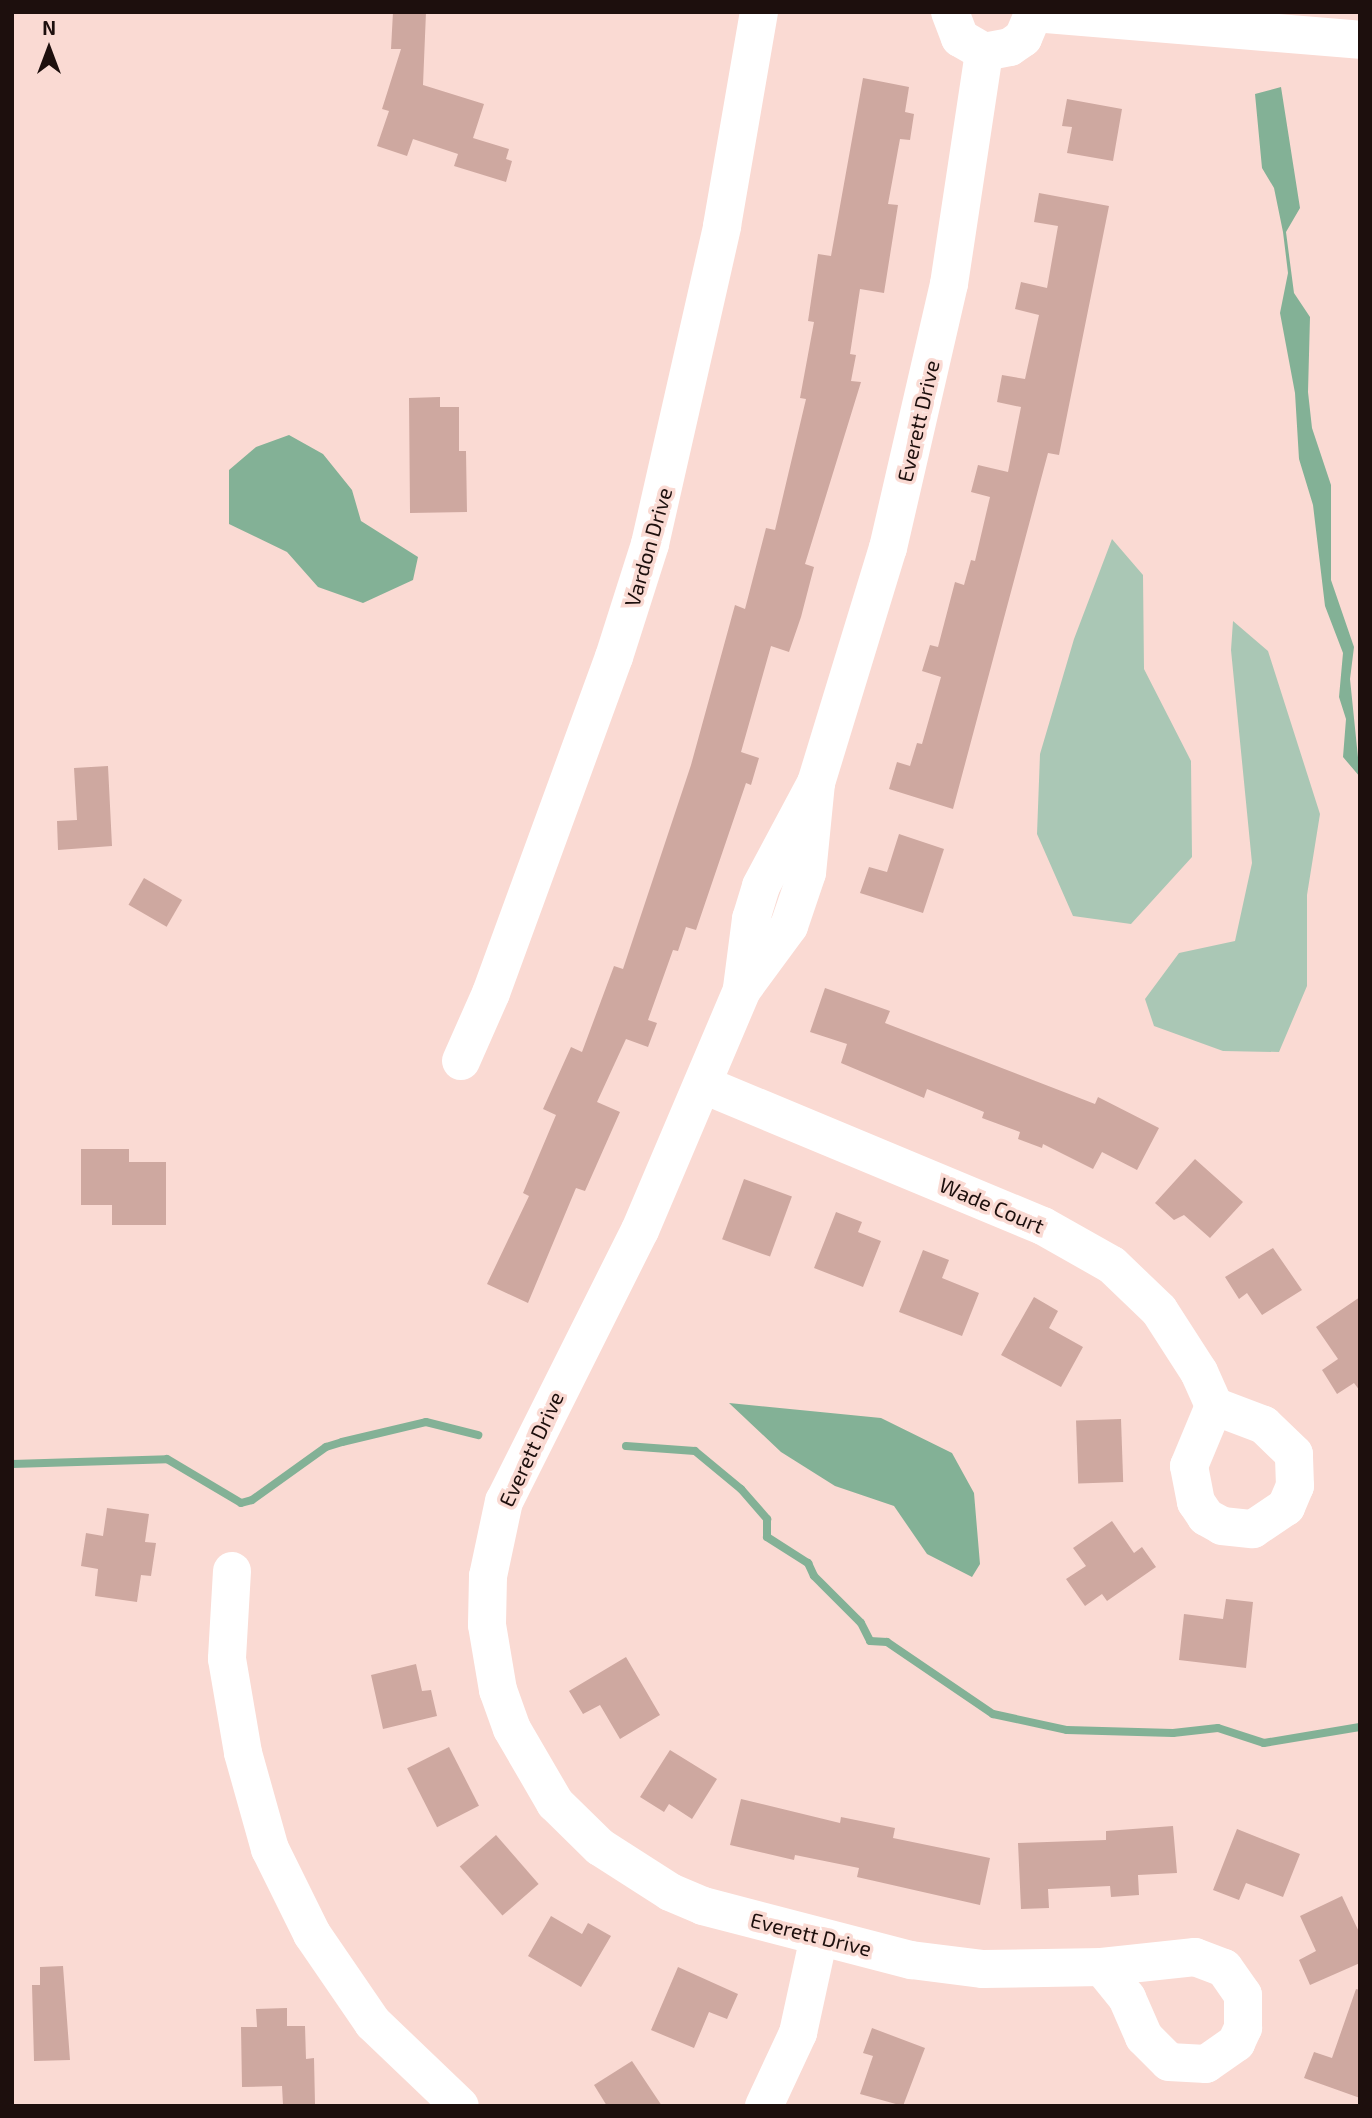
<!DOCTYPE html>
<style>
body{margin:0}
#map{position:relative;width:1372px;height:2118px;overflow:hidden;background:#fadad3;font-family:"Exo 2",sans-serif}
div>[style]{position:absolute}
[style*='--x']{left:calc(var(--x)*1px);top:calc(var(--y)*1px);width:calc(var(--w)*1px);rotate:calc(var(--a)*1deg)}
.green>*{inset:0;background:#aac7b5}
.water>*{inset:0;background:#83b196}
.stream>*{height:8px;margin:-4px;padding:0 4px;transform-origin:4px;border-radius:4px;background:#83b196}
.building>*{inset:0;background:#cea8a0;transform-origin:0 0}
.minor>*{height:38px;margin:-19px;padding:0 19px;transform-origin:19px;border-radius:19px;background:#fff}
span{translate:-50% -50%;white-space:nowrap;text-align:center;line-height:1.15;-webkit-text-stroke:7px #fadad3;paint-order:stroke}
.street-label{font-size:21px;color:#1d0f0d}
.frame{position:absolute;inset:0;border:14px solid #1d0f0d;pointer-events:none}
.north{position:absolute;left:14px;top:14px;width:70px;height:70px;-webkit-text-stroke:5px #fadad3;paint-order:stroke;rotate:0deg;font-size:19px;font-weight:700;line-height:28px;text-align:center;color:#1d0f0d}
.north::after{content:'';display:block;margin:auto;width:24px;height:32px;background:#1d0f0d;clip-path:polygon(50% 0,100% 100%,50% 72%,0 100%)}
</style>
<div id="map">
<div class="green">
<div style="clip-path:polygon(1112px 539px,1143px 575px,1144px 669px,1191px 761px,1192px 857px,1131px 924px,1073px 916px,1037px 834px,1040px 754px,1074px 639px)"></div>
<div style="clip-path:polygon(1233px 621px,1268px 651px,1320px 814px,1307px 895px,1307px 986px,1279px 1052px,1223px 1051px,1154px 1026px,1145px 999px,1179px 953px,1235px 941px,1252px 863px,1231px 650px)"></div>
</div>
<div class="water">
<div style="clip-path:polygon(1281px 87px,1300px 208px,1286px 232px,1294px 293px,1310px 317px,1308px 392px,1312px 428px,1331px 485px,1331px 580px,1354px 647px,1350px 679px,1360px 777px,1343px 757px,1346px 719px,1339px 697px,1343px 653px,1325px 606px,1313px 505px,1299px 459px,1295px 393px,1280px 313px,1288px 273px,1283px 232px,1274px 188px,1262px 168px,1255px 94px)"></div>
<div style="clip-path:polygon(289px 435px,323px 454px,352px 490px,361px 521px,418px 557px,413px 580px,363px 603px,318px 587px,287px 552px,229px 524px,229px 470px,256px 447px)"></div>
<div style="clip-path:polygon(729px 1403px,881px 1418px,952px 1453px,974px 1493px,980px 1564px,972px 1577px,927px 1554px,894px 1506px,835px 1486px,781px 1452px)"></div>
</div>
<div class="stream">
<div style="--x:626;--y:1446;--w:69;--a:4.1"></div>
<div style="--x:695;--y:1451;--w:60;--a:39.6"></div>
<div style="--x:741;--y:1489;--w:40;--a:49"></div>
<div style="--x:767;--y:1519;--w:18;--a:90"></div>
<div style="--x:767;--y:1537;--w:49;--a:32.4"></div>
<div style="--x:808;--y:1563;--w:14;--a:65"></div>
<div style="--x:814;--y:1576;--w:66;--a:45"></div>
<div style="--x:861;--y:1623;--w:20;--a:63"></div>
<div style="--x:870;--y:1641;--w:17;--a:3"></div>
<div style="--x:887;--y:1642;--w:128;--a:34.2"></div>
<div style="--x:993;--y:1714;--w:76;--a:12.2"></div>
<div style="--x:1067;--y:1730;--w:106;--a:1.6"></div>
<div style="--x:1173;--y:1733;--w:45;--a:-6.3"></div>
<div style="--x:1218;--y:1728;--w:48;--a:18.1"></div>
<div style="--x:1264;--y:1743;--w:97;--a:-9.5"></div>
<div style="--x:12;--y:1464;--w:155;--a:-1.8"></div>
<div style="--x:167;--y:1459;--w:86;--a:30.7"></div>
<div style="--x:241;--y:1503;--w:11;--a:-15"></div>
<div style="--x:252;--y:1500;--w:91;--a:-35.6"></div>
<div style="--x:326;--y:1447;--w:17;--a:-17"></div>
<div style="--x:342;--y:1442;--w:86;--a:-13.4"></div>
<div style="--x:426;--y:1422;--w:54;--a:14"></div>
</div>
<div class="building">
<div style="clip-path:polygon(393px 12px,426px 12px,423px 85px,484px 104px,473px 138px,509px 149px,506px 159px,512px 161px,506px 182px,454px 166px,458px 154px,413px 139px,407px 156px,377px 146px,389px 111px,382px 109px,401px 49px,391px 49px)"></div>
<div style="clip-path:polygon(863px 78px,909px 87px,905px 112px,914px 114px,910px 140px,900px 139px,888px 204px,898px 205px,884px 293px,860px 289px,850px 354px,856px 355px,851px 381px,861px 382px,805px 564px,814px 567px,801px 617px,789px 652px,771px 646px,741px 752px,759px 758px,751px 785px,746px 783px,696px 930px,686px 927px,678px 951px,673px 950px,648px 1020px,657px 1023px,648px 1047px,626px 1039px,597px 1102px,620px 1112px,585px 1191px,576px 1188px,528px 1303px,487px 1284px,529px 1196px,523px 1193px,556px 1115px,543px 1109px,571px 1047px,582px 1052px,614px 966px,623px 969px,691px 765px,735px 605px,745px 609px,766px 528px,775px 530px,806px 399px,800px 398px,814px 322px,808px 321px,818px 254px,831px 256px)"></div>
<div style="clip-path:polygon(1067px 99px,1122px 109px,1113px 161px,1067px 153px,1072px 127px,1062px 126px)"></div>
<div style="clip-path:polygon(1039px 193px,1109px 206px,1059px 455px,1048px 453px,953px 809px,889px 789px,897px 762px,910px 766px,917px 743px,922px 744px,941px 677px,922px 671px,930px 645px,938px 647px,955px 582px,964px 585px,971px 560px,975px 561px,990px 497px,971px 492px,978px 465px,1008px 472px,1021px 407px,997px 402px,1002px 375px,1025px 379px,1039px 315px,1015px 309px,1021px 282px,1047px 288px,1058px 226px,1034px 222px)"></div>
<div style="clip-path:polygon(440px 397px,440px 407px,459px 407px,459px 451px,466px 451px,467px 512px,410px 513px,409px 398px)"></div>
<div style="clip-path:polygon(108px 766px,112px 846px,58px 850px,57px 821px,77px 820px,74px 768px)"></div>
<div style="clip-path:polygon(899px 834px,944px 849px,923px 913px,860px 893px,869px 867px,887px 872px)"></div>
<div style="left:144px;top:878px;width:44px;height:31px;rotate:30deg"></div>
<div style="clip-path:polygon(825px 988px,890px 1011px,885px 1023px,1095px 1104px,1098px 1097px,1159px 1128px,1137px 1170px,1102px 1152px,1093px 1169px,1043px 1144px,1042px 1148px,1018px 1139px,1020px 1132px,982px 1118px,984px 1112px,927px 1089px,924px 1098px,841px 1063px,847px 1044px,810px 1032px)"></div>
<div style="clip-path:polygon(81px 1149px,129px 1149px,129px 1162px,166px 1162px,166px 1225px,112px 1225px,112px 1205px,81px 1205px)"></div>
<div style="clip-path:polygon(1195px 1159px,1243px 1202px,1210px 1238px,1184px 1215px,1174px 1220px,1155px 1203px)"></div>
<div style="left:744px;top:1179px;width:51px;height:64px;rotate:20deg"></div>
<div style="clip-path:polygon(836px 1212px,862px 1222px,858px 1232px,881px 1241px,863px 1287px,814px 1268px)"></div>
<div style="clip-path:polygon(1273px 1248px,1302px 1290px,1262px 1315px,1247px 1293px,1239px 1299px,1225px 1277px)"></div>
<div style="clip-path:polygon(923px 1250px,949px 1260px,942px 1278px,979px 1293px,962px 1336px,899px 1312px)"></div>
<div style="clip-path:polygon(1034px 1297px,1058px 1311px,1049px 1328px,1083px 1347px,1061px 1387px,1001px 1355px)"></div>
<div style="clip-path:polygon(1360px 1297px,1360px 1391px,1354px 1383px,1337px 1394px,1322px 1370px,1338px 1359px,1316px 1327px)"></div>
<div style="left:1121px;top:1419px;width:63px;height:45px;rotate:88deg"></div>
<div style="clip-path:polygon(107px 1508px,149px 1514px,145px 1542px,156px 1543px,151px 1576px,141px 1575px,137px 1602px,95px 1596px,98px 1569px,81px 1566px,86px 1533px,103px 1536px)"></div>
<div style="clip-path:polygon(1112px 1521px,1134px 1553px,1142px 1547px,1156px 1567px,1107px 1601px,1102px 1594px,1085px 1606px,1066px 1579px,1086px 1566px,1073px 1548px)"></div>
<div style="clip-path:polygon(1226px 1599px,1253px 1602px,1246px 1668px,1179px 1660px,1184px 1614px,1223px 1619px)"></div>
<div style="clip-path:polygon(626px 1657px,660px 1715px,620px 1739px,600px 1705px,583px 1714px,569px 1691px)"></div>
<div style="clip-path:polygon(416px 1664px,422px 1691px,431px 1690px,437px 1716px,383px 1729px,371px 1675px)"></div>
<div style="left:449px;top:1747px;width:66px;height:47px;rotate:63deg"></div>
<div style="clip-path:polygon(670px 1750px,717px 1779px,692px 1819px,669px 1804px,664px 1812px,640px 1797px)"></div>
<div style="clip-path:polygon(741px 1799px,840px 1823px,841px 1817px,895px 1828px,893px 1838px,990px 1858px,980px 1905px,857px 1877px,859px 1868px,795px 1855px,794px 1860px,730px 1845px)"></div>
<div style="clip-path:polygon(1173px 1826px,1177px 1873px,1138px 1875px,1139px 1895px,1111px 1897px,1110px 1886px,1048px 1889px,1049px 1908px,1021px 1909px,1018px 1843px,1106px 1840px,1106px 1831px)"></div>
<div style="clip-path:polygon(1237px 1829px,1300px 1854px,1283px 1897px,1246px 1883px,1239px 1900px,1213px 1890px)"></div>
<div style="left:496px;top:1835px;width:65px;height:48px;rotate:49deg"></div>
<div style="clip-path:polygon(1342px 1896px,1360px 1934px,1360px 1963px,1310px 1985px,1299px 1960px,1316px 1951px,1300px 1916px)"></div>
<div style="clip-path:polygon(551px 1916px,582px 1934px,588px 1923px,611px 1936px,581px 1987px,528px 1956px)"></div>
<div style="clip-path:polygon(63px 1966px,70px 2060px,34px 2061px,32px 1985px,40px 1985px,40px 1967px)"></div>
<div style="clip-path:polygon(678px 1967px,738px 1994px,727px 2019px,709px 2012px,694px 2048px,651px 2030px)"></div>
<div style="clip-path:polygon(1356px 1989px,1360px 1990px,1360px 2098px,1304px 2078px,1314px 2052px,1332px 2058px)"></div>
<div style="clip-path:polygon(287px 2008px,287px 2026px,305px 2026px,306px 2059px,314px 2058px,315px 2104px,283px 2105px,282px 2086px,242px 2087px,241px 2027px,257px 2027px,256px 2009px)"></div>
<div style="clip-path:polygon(872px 2028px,925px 2048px,903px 2106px,860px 2094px,873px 2056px,863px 2053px)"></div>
<div style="clip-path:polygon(632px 2061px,662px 2106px,607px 2106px,594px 2085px)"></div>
</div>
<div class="minor">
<div style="--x:950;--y:12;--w:28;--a:69"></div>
<div style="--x:960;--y:38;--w:28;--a:30"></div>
<div style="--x:984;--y:52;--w:26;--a:-11"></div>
<div style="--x:1010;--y:47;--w:16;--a:-35"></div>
<div style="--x:1023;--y:38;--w:28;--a:-67"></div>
<div style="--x:1034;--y:13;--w:327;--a:4.7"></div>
<div style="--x:816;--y:783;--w:90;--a:95.7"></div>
<div style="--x:807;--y:873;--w:56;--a:108.8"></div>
<div style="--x:789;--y:926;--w:79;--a:126.3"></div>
<div style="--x:742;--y:990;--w:261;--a:113"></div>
<div style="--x:640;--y:1230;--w:303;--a:116.6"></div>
<div style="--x:504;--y:1501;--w:77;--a:102"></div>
<div style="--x:488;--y:1576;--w:49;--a:91.2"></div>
<div style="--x:487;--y:1625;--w:66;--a:80.4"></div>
<div style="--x:498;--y:1690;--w:41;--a:70.3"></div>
<div style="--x:512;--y:1729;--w:86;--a:59.8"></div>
<div style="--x:555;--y:1803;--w:63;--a:44.4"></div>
<div style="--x:600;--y:1847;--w:83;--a:32.7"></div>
<div style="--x:670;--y:1892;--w:36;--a:23"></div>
<div style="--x:703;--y:1906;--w:215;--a:14.6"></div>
<div style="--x:911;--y:1960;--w:73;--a:7.1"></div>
<div style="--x:983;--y:1969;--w:119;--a:-1"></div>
<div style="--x:1102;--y:1967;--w:40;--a:51"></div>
<div style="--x:1127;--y:1998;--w:43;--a:66.4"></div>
<div style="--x:1144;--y:2037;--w:35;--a:45"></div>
<div style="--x:1169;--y:2062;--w:37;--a:3"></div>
<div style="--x:1206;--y:2064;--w:37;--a:-35"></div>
<div style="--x:1236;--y:2043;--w:17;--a:-65"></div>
<div style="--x:1243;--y:2028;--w:33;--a:-90"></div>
<div style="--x:1243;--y:1995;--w:33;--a:-125"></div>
<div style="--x:1224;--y:1968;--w:31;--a:-159"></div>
<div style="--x:1195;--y:1957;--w:94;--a:173.9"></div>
<div style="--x:742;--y:988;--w:70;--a:-82.6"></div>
<div style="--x:751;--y:919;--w:34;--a:-73"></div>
<div style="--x:761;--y:886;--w:117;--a:-61.9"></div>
<div style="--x:816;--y:783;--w:246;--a:-73"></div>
<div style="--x:888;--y:548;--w:271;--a:-77"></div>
<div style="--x:949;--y:284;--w:235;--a:-81.4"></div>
<div style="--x:461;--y:1061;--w:74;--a:-66.2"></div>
<div style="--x:491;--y:993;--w:358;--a:-69.9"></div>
<div style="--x:614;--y:657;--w:119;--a:-72.3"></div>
<div style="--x:650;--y:544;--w:326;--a:-77.2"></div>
<div style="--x:722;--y:226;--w:217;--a:-80.2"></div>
<div style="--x:704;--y:1085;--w:367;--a:22.6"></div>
<div style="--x:1043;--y:1226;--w:79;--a:29.5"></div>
<div style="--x:1112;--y:1265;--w:65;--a:43.8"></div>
<div style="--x:1159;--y:1310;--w:74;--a:57.2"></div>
<div style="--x:1199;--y:1372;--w:37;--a:66"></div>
<div style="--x:1214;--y:1406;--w:65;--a:112.6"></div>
<div style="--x:1189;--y:1466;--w:37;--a:79"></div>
<div style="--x:1196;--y:1502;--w:18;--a:56"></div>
<div style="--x:1206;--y:1517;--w:18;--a:29"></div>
<div style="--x:1222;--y:1526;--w:31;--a:6"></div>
<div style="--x:1253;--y:1529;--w:40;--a:-34"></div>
<div style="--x:1286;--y:1507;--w:23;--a:-67"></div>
<div style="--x:1295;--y:1486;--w:32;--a:-92"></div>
<div style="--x:1294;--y:1454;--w:42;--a:-136"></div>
<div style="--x:1264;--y:1425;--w:53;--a:-159.2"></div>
<div style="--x:232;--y:1571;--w:88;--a:93.3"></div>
<div style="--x:227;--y:1659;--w:95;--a:80.3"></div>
<div style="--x:243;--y:1753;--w:100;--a:74.3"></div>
<div style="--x:270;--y:1849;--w:95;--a:63.7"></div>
<div style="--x:312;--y:1934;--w:108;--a:55.6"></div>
<div style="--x:373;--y:2023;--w:120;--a:43.7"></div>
<div style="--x:764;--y:2106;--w:81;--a:-65"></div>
<div style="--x:798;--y:2033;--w:98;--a:-77.7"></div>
</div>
<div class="street-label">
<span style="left:918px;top:421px;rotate:-77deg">Everett Drive</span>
<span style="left:648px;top:547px;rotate:-74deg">Vardon Drive</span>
<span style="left:992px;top:1205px;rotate:23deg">Wade Court</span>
<span style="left:531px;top:1449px;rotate:-65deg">Everett Drive</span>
<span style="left:811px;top:1934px;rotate:14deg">Everett Drive</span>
</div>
<div class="frame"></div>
<div class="north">N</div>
</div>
